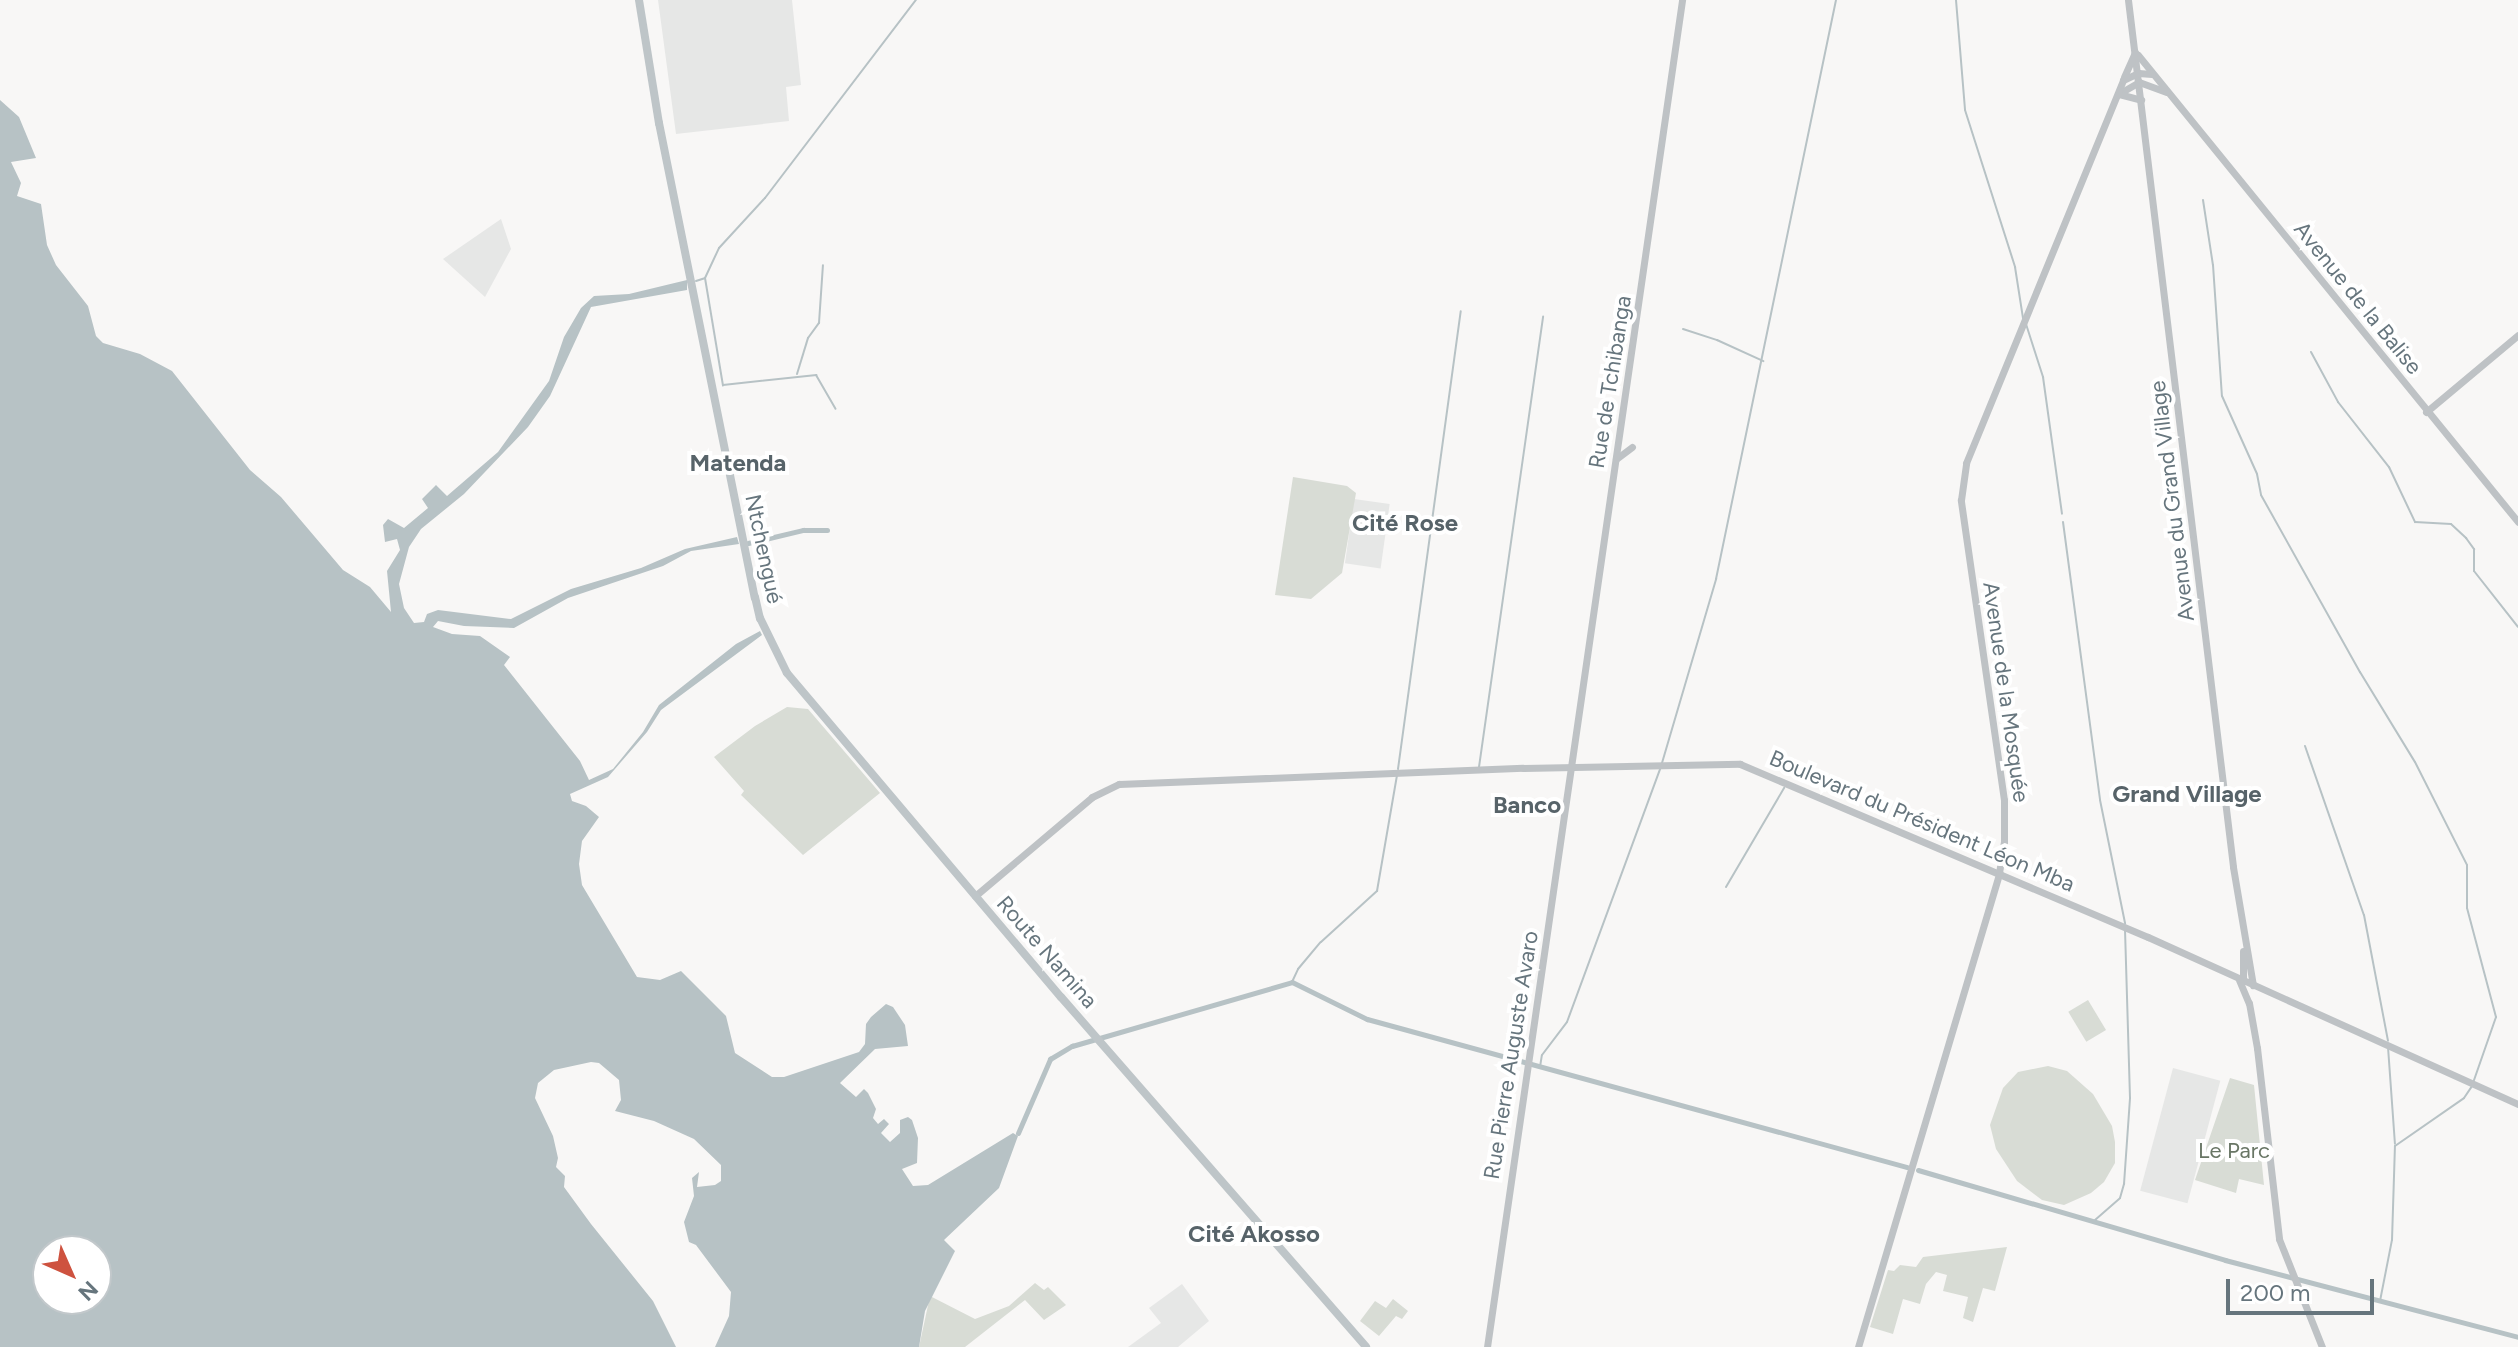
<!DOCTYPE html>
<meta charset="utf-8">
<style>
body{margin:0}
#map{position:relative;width:2518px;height:1347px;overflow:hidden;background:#f8f7f6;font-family:Figtree,sans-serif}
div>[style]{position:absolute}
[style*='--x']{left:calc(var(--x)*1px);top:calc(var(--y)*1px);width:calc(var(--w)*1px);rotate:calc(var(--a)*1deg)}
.built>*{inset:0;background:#e6e7e6;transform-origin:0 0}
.green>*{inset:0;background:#d8dcd5;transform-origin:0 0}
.water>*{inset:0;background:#b7c2c5}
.stream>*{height:2px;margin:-1px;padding:0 1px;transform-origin:1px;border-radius:1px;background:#b7c2c5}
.canal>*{height:5px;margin:-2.5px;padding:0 2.5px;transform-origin:2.5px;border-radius:2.5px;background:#b7c2c5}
.tertiary>*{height:7px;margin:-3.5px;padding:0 3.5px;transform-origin:3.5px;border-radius:3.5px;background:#bec2c5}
.primary>*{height:8px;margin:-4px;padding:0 4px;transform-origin:4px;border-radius:4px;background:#bec5c8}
span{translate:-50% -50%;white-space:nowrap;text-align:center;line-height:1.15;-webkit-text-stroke:8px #fff;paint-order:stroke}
.street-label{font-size:22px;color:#66757d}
.park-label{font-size:22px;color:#697665}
.neighbourhood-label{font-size:24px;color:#576369;font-weight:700}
.north{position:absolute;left:32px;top:1235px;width:80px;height:80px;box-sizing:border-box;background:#fff;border:2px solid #c2c8cb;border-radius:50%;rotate:135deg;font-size:22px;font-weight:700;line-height:32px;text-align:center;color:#66757d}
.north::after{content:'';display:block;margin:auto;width:28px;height:36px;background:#ce523f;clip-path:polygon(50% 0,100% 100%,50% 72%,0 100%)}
.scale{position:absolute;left:2226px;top:1279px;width:148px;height:36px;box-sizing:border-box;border:4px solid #66757d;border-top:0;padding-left:10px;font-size:24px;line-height:28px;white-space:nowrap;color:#66757d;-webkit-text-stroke:6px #fff;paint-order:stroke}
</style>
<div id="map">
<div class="built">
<div style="clip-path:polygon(658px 0,792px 0,801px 85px,786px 87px,789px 121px,676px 134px)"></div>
<div style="clip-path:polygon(501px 219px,511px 249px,485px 297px,443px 259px)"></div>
<div style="left:1354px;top:499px;width:36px;height:65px;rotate:8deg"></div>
<div style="left:2173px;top:1068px;width:49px;height:127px;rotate:15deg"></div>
<div style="clip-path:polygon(1182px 1284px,1209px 1321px,1178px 1347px,1128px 1347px,1161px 1323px,1149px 1308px)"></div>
</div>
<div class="green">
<div style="clip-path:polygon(1293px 477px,1347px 486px,1356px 493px,1342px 573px,1311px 599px,1275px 595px)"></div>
<div style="clip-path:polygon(787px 707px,808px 709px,880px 793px,803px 855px,741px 795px,744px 791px,714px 757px,755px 726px)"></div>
<div style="left:2088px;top:1000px;width:35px;height:23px;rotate:59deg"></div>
<div style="clip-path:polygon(2048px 1066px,2067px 1071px,2093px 1094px,2112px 1126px,2115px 1142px,2115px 1163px,2104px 1182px,2091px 1193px,2064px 1205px,2042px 1200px,2017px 1181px,1996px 1149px,1990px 1125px,2003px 1088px,2018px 1072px)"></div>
<div style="clip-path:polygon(2230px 1078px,2254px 1085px,2264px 1185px,2239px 1179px,2236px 1193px,2195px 1180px)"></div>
<div style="clip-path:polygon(2007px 1247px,1995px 1291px,1983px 1288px,1973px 1322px,1963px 1318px,1968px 1297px,1943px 1291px,1947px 1275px,1936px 1272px,1926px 1284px,1920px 1304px,1903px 1299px,1893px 1334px,1870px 1327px,1888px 1270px,1894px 1271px,1900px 1265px,1916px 1267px,1923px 1257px)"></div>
<div style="clip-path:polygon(1035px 1283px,1044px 1290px,1048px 1287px,1066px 1305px,1044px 1320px,1025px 1300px,965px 1347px,919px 1347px,930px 1296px,975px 1319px,1009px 1306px)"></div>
<div style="clip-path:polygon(1393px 1299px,1408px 1311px,1402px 1319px,1396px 1316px,1379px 1336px,1360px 1321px,1375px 1301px,1386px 1308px)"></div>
</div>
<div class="water">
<div style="clip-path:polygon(evenodd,0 100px,19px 117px,36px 158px,11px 162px,21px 183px,17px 196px,41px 204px,47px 245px,56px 265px,88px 306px,96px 336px,103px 343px,140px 354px,172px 371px,250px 470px,281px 497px,343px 570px,370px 587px,391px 612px,387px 571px,400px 550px,397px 539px,385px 542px,383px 525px,388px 519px,404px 528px,428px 508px,422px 499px,436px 485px,447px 496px,498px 452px,549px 381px,564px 337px,581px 308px,594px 296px,629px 294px,687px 280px,687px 290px,591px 307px,550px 396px,528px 427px,464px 494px,421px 529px,409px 547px,399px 584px,404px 608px,414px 623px,424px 622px,427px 614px,438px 610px,511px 619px,571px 589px,641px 568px,685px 549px,737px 537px,739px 544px,691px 551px,663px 566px,568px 598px,514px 628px,464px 626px,438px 621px,433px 627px,452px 634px,480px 636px,510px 657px,504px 665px,580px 761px,589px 780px,613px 769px,643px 732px,659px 705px,736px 644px,760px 631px,762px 635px,661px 710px,647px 732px,608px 777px,570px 794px,572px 801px,586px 806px,599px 817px,582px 841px,579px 864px,582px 885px,637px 977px,660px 980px,681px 971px,726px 1016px,735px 1053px,772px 1077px,784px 1077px,859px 1052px,865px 1044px,866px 1024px,871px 1017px,886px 1004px,893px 1007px,905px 1025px,908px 1046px,875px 1049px,840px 1083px,856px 1097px,864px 1089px,868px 1093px,876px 1109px,873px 1118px,878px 1124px,884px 1119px,889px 1124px,881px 1133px,890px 1142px,900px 1133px,900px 1120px,908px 1117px,912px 1120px,918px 1138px,917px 1163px,902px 1169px,913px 1186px,928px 1185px,1013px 1133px,1018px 1136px,999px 1188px,944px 1240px,955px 1251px,925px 1311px,919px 1347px,715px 1347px,729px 1316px,731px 1292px,696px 1245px,689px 1242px,684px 1222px,694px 1196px,692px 1178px,699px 1172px,697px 1187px,715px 1185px,721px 1181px,721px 1165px,694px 1139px,654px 1121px,615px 1111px,621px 1100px,619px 1080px,599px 1063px,591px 1062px,554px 1070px,538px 1083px,535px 1098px,553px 1136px,558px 1158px,556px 1167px,565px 1176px,564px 1187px,591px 1224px,653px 1301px,676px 1347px,0 1347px,0 100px,48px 1251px,96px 1251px,96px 1299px,48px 1299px,48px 1251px)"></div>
</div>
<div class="stream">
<div style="--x:1956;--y:0;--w:110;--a:85.3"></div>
<div style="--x:1965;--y:110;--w:165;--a:72.3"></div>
<div style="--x:2015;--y:267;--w:52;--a:81.1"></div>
<div style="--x:2203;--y:200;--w:66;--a:81.3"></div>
<div style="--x:2213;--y:265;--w:131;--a:86.1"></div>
<div style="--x:2222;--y:396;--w:85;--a:65.8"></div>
<div style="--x:2257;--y:474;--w:21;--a:79"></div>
<div style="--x:2261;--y:495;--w:203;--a:60.8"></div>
<div style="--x:2360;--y:672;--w:105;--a:58.6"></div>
<div style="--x:2415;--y:762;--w:115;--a:63.2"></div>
<div style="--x:2467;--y:865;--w:43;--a:90"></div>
<div style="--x:2467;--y:908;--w:113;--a:75.1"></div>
<div style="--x:2496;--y:1017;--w:67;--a:109.2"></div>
<div style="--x:705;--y:278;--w:33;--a:-65"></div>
<div style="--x:719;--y:248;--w:68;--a:-47.4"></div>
<div style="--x:765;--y:198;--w:249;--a:-52.7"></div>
<div style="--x:696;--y:281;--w:9;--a:-18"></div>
<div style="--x:705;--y:278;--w:109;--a:80.5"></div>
<div style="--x:723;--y:385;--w:94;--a:-6.1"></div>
<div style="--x:816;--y:375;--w:39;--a:60"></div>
<div style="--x:2026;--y:324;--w:56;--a:72.2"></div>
<div style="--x:2043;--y:377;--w:138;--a:82.1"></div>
<div style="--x:1683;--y:329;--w:36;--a:18"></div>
<div style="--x:1717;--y:340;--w:51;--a:24.5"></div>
<div style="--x:2311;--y:352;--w:57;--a:61.6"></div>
<div style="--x:2338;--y:402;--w:83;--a:51.9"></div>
<div style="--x:2389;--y:467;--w:61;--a:64.7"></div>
<div style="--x:2415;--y:522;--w:36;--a:3"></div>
<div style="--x:2451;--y:524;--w:21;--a:43"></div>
<div style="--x:2466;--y:538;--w:14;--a:54"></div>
<div style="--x:2474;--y:549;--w:22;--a:90"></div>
<div style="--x:2474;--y:571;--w:71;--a:51.8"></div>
<div style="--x:797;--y:374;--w:38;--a:-73"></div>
<div style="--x:808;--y:338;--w:19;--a:-54"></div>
<div style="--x:819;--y:323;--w:58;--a:-86.1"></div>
<div style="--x:2063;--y:522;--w:280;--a:82.4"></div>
<div style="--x:2100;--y:800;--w:126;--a:78.5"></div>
<div style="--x:2305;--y:746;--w:179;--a:70.8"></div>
<div style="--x:2364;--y:915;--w:128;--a:79.2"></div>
<div style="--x:1662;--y:763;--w:192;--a:-73.6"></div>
<div style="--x:1716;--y:579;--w:591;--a:-78.29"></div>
<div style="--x:1479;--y:767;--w:455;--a:-81.9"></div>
<div style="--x:1398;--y:769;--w:462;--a:-82.2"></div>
<div style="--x:1726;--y:887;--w:115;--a:-59.6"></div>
<div style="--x:1292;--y:982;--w:14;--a:-65"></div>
<div style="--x:1298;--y:969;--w:35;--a:-50"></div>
<div style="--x:1321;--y:942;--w:76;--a:-42.3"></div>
<div style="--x:1377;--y:891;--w:118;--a:-80.2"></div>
<div style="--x:2388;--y:1047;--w:97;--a:85.9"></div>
<div style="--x:1540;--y:1067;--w:12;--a:-81"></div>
<div style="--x:1542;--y:1055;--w:41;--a:-52.9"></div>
<div style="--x:1567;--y:1022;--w:270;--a:-69.8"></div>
<div style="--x:2095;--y:1220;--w:33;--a:-41"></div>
<div style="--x:2120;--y:1198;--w:15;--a:-74"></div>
<div style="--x:2124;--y:1184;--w:86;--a:-86"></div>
<div style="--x:2130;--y:1098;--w:168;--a:-91.7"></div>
<div style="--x:2380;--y:1301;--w:62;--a:-78.9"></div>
<div style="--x:2392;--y:1240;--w:94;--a:-88.2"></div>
<div style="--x:2395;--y:1146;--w:84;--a:-34.8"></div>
<div style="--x:2464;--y:1098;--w:14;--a:-56"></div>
</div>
<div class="canal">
<div style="--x:748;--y:543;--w:57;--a:-13.3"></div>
<div style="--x:803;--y:530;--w:24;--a:0"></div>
<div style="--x:1018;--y:1133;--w:81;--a:-66.6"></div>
<div style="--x:1050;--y:1059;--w:26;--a:-31"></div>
<div style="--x:1072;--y:1046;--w:229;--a:-16.2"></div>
<div style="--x:1292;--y:982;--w:84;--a:26.3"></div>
<div style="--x:1367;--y:1019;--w:560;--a:15.33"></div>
<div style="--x:1918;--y:1170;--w:320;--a:16.3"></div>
<div style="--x:2225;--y:1260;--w:303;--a:14.7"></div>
</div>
<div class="tertiary">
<div style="--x:2128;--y:0;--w:873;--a:83.09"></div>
<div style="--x:2233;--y:867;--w:120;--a:80.4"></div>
<div style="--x:2138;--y:55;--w:602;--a:50.86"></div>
<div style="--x:2124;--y:77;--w:27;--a:-66"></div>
<div style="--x:2120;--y:93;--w:22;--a:-30"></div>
<div style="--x:2139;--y:82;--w:29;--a:20"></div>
<div style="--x:2119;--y:94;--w:23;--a:15"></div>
<div style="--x:2426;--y:412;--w:120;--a:-39.9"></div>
<div style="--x:1616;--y:459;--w:20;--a:-37"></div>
<div style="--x:975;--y:896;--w:153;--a:-40.2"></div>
<div style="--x:1092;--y:797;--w:30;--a:-26"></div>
<div style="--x:1119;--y:784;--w:404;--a:-2.3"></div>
<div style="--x:1523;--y:768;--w:217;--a:-1.1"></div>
<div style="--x:1740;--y:764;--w:443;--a:23"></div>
<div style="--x:2148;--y:937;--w:406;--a:24.3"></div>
<div style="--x:2243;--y:951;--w:30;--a:90"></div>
<div style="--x:2239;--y:980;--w:25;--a:67"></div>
<div style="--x:2249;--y:1003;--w:46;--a:79.9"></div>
<div style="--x:2257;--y:1048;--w:192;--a:83.4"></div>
<div style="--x:2279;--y:1239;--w:116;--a:68.3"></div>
<div style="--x:1487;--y:1347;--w:1361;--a:-81.76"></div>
<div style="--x:1858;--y:1347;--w:495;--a:-73.4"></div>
<div style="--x:1999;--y:873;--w:31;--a:-81"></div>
<div style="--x:2004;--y:842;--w:42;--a:-90"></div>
<div style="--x:2004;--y:800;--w:303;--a:-98.2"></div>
<div style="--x:1961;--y:500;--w:37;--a:-82"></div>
<div style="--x:1966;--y:463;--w:414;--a:-67.7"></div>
<div style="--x:2123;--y:80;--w:17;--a:-25"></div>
<div style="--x:2138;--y:73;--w:14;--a:4"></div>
</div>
<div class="primary">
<div style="--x:639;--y:0;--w:125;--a:80.8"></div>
<div style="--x:659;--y:123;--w:484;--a:78.6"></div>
<div style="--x:755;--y:597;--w:22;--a:77"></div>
<div style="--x:760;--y:618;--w:61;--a:63.9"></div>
<div style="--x:787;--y:673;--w:424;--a:49.8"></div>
<div style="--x:1061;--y:997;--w:464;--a:48.9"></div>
</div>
<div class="street-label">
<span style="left:2358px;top:298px;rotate:51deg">Avenue de la Balise</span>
<span style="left:1610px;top:382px;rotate:-81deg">Rue de Tchibanga</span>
<span style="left:2172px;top:501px;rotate:-97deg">Avenue du Grand Village</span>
<span style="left:764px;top:549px;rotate:78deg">Ntchengué</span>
<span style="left:2006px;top:692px;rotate:82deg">Avenue de la Mosquée</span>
<span style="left:1922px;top:821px;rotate:23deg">Boulevard du Président Léon Mba</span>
<span style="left:1047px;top:952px;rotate:49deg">Route Namina</span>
<span style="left:1511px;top:1055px;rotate:-81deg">Rue Pierre Auguste Avaro</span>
</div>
<div class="park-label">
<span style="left:2234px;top:1151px">Le Parc</span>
</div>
<div class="neighbourhood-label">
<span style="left:738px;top:463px">Matenda</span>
<span style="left:1405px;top:523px">Cité Rose</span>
<span style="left:2187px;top:794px">Grand Village</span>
<span style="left:1527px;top:805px">Banco</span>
<span style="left:1254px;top:1234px">Cité Akosso</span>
</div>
<div class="north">N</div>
<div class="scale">200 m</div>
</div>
